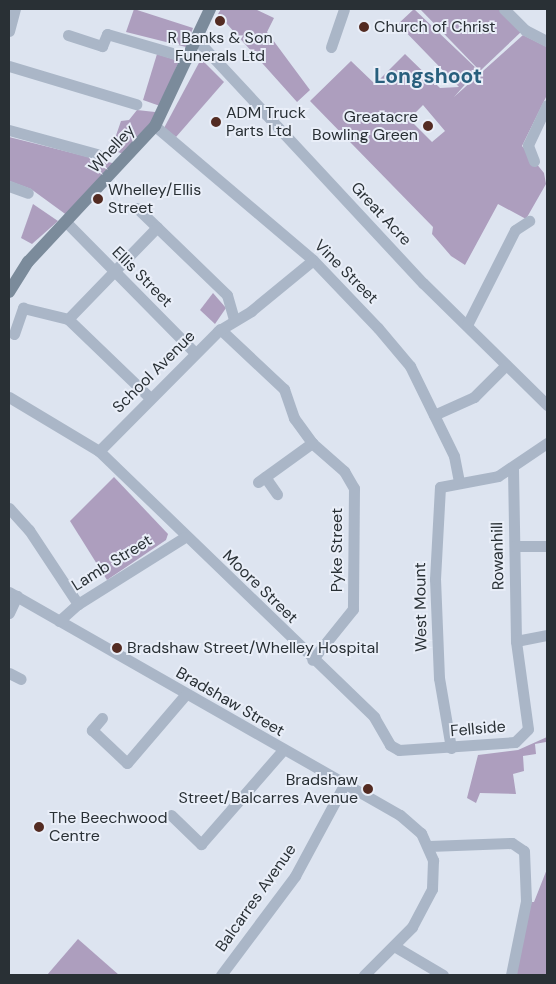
<!DOCTYPE html>
<style>
body{margin:0}
#map{position:relative;width:556px;height:984px;overflow:hidden;background:#dde4f0;font-family:"DM Sans",sans-serif}
div>[style]{position:absolute}
[style*='--x']{left:calc(var(--x)*1px);top:calc(var(--y)*1px);width:calc(var(--w)*1px);rotate:calc(var(--a)*1deg)}
.green>*{inset:0;background:#ad9ebe}
.minor>*{height:11px;margin:-5.5px;padding:0 5.5px;transform-origin:5.5px;border-radius:5.5px;background:#aab6c7}
.secondary>*{height:12px;margin:-6px;padding:0 6px;transform-origin:6px;border-radius:6px;background:#7b8b9b}
.dots>*{width:14px;height:14px;translate:-50% -50%;box-sizing:border-box;border:2px solid #e9eef8;border-radius:50%}
span{translate:-50% -50%;white-space:nowrap;text-align:center;line-height:1.15;-webkit-text-stroke:4px #e9eef8;paint-order:stroke}
.poi-label{font-size:16px;color:#293035}
.left{translate:0 -50%;text-align:left}
.right{translate:-100% -50%;text-align:right}
.street-label{font-size:16px;color:#293035}
.district-label{font-size:21px;color:#285f7d;font-weight:700}
.frame{position:absolute;inset:0;border:10px solid #293035;pointer-events:none}
</style>
<div id="map">
<div class="green">
<div style="clip-path:polygon(134px 9px,193px 28px,186px 47px,126px 32px)"></div>
<div style="clip-path:polygon(221px 9px,255px 9px,274px 18px,267px 32px,310px 90px,297px 102px,218px 14px)"></div>
<div style="clip-path:polygon(evenodd,414px 9px,478px 70px,454px 97px,523px 35px,547px 47px,547px 95px,522px 146px,544px 173px,546px 184px,526px 219px,498px 204px,465px 265px,451px 256px,432px 234px,433px 227px,310px 101px,351px 61px,375px 84px,405px 54px,440px 88px,459px 87px,398px 24px,414px 9px,423px 105px,445px 131px,432px 142px,409px 119px,423px 105px)"></div>
<div style="clip-path:polygon(420px 9px,500px 9px,522px 31px,480px 71px)"></div>
<div style="clip-path:polygon(157px 54px,179px 61px,160px 106px,143px 100px)"></div>
<div style="clip-path:polygon(201px 59px,224px 82px,176px 137px,164px 128px)"></div>
<div style="clip-path:polygon(137px 110px,155px 112px,155px 117px,124px 154px,111px 150px,121px 121px,129px 120px)"></div>
<div style="clip-path:polygon(9px 137px,116px 164px,68px 216px,31px 189px,9px 181px)"></div>
<div style="clip-path:polygon(33px 204px,58px 221px,32px 244px,21px 238px)"></div>
<div style="clip-path:polygon(213px 293px,226px 308px,215px 324px,200px 310px)"></div>
<div style="clip-path:polygon(114px 477px,168px 534px,166px 540px,107px 580px,70px 521px)"></div>
<div style="clip-path:polygon(547px 737px,547px 760px,546px 742px,535px 744px,536px 754px,523px 756px,524px 771px,513px 774px,516px 794px,480px 793px,476px 803px,467px 798px,478px 755px,518px 750px)"></div>
<div style="clip-path:polygon(547px 869px,547px 975px,513px 975px,529px 902px,534px 902px)"></div>
<div style="clip-path:polygon(78px 939px,119px 975px,47px 975px)"></div>
</div>
<div class="minor">
<div style="--x:504;--y:9;--w:30;--a:45"></div>
<div style="--x:525;--y:30;--w:25;--a:27"></div>
<div style="--x:9;--y:31;--w:23;--a:-75"></div>
<div style="--x:68;--y:35;--w:36;--a:18"></div>
<div style="--x:102;--y:46;--w:13;--a:-67"></div>
<div style="--x:107;--y:34;--w:85;--a:16.3"></div>
<div style="--x:197;--y:40;--w:332;--a:47.1"></div>
<div style="--x:423;--y:283;--w:174;--a:44.5"></div>
<div style="--x:331;--y:47;--w:40;--a:-71.1"></div>
<div style="--x:9;--y:66;--w:133;--a:16.7"></div>
<div style="--x:155;--y:126;--w:207;--a:40.3"></div>
<div style="--x:313;--y:260;--w:94;--a:46.3"></div>
<div style="--x:378;--y:328;--w:50;--a:49.9"></div>
<div style="--x:410;--y:366;--w:100;--a:63.9"></div>
<div style="--x:454;--y:456;--w:26;--a:79"></div>
<div style="--x:9;--y:130;--w:91;--a:15.3"></div>
<div style="--x:534;--y:161;--w:17;--a:-111"></div>
<div style="--x:528;--y:145;--w:44;--a:-64.6"></div>
<div style="--x:9;--y:186;--w:20;--a:20"></div>
<div style="--x:137;--y:208;--w:125;--a:44"></div>
<div style="--x:227;--y:295;--w:26;--a:74"></div>
<div style="--x:67;--y:223;--w:182;--a:45.4"></div>
<div style="--x:68;--y:319;--w:128;--a:-45.9"></div>
<div style="--x:467;--y:325;--w:106;--a:-63.2"></div>
<div style="--x:515;--y:230;--w:17;--a:-33"></div>
<div style="--x:220;--y:329;--w:88;--a:43.2"></div>
<div style="--x:284;--y:389;--w:31;--a:71"></div>
<div style="--x:294;--y:418;--w:31;--a:54"></div>
<div style="--x:312;--y:443;--w:43;--a:41.2"></div>
<div style="--x:344;--y:471;--w:20;--a:60"></div>
<div style="--x:354;--y:488;--w:121;--a:90.5"></div>
<div style="--x:353;--y:609;--w:65;--a:128.8"></div>
<div style="--x:14;--y:334;--w:28;--a:-71"></div>
<div style="--x:23;--y:308;--w:46;--a:13.7"></div>
<div style="--x:68;--y:319;--w:114;--a:43.9"></div>
<div style="--x:9;--y:397;--w:105;--a:31"></div>
<div style="--x:99;--y:451;--w:383;--a:44"></div>
<div style="--x:374;--y:717;--w:32;--a:60"></div>
<div style="--x:390;--y:745;--w:10;--a:29"></div>
<div style="--x:399;--y:750;--w:116;--a:-3.9"></div>
<div style="--x:515;--y:742;--w:18;--a:-45"></div>
<div style="--x:528;--y:729;--w:89;--a:-97.8"></div>
<div style="--x:516;--y:641;--w:172;--a:-91"></div>
<div style="--x:434;--y:415;--w:44;--a:-24.2"></div>
<div style="--x:474;--y:397;--w:45;--a:-45"></div>
<div style="--x:99;--y:451;--w:169;--a:-45.2"></div>
<div style="--x:218;--y:331;--w:39;--a:-31"></div>
<div style="--x:251;--y:311;--w:80;--a:-39.4"></div>
<div style="--x:265;--y:477;--w:21;--a:55"></div>
<div style="--x:258;--y:482;--w:67;--a:-35.8"></div>
<div style="--x:9;--y:508;--w:30;--a:48"></div>
<div style="--x:29;--y:530;--w:89;--a:56.5"></div>
<div style="--x:515;--y:546;--w:32;--a:0"></div>
<div style="--x:9;--y:592;--w:450;--a:29.7"></div>
<div style="--x:400;--y:815;--w:28;--a:41"></div>
<div style="--x:421;--y:833;--w:30;--a:66"></div>
<div style="--x:433;--y:860;--w:29;--a:92"></div>
<div style="--x:432;--y:889;--w:43;--a:117.8"></div>
<div style="--x:412;--y:927;--w:68;--a:135"></div>
<div style="--x:9;--y:613;--w:19;--a:-65"></div>
<div style="--x:59;--y:621;--w:25;--a:-42"></div>
<div style="--x:78;--y:604;--w:126;--a:-32.1"></div>
<div style="--x:516;--y:641;--w:32;--a:-11"></div>
<div style="--x:9;--y:673;--w:13;--a:27"></div>
<div style="--x:102;--y:718;--w:16;--a:130"></div>
<div style="--x:92;--y:730;--w:48;--a:43.3"></div>
<div style="--x:127;--y:763;--w:89;--a:-49.5"></div>
<div style="--x:451;--y:748;--w:71;--a:-99.7"></div>
<div style="--x:439;--y:678;--w:99;--a:-92.3"></div>
<div style="--x:435;--y:579;--w:92;--a:-86.9"></div>
<div style="--x:440;--y:487;--w:59;--a:-10.7"></div>
<div style="--x:498;--y:476;--w:59;--a:-34"></div>
<div style="--x:171;--y:815;--w:42;--a:44"></div>
<div style="--x:201;--y:844;--w:123;--a:-48.9"></div>
<div style="--x:429;--y:846;--w:83;--a:-2.1"></div>
<div style="--x:512;--y:843;--w:14;--a:34"></div>
<div style="--x:524;--y:851;--w:50;--a:87.7"></div>
<div style="--x:526;--y:901;--w:76;--a:101.5"></div>
<div style="--x:394;--y:946;--w:57;--a:30.6"></div>
<div style="--x:221;--y:975;--w:124;--a:-53.2"></div>
<div style="--x:295;--y:876;--w:103;--a:-61.7"></div>
</div>
<div class="secondary">
<div style="--x:9;--y:292;--w:36;--a:-58"></div>
<div style="--x:28;--y:262;--w:186;--a:-47"></div>
<div style="--x:155;--y:126;--w:129;--a:-64.8"></div>
</div>
<div class="dots">
<div style="left:220px;top:21px;background:#532b22"></div>
<div style="left:364px;top:27px;background:#532b22"></div>
<div style="left:216px;top:122px;background:#532b22"></div>
<div style="left:428px;top:126px;background:#532b22"></div>
<div style="left:98px;top:199px;background:#532b22"></div>
<div style="left:117px;top:648px;background:#532b22"></div>
<div style="left:368px;top:789px;background:#532b22"></div>
<div style="left:39px;top:827px;background:#532b22"></div>
</div>
<div class="poi-label">
<span class="left" style="left:374px;top:27px">Church of Christ</span>
<span style="left:220px;top:47px">R Banks &amp; Son<br>Funerals Ltd</span>
<span class="left" style="left:226px;top:122px">ADM Truck<br>Parts Ltd</span>
<span class="right" style="left:418px;top:126px">Greatacre<br>Bowling Green</span>
<span class="left" style="left:108px;top:199px">Whelley/Ellis<br>Street</span>
<span class="left" style="left:127px;top:648px">Bradshaw Street/Whelley Hospital</span>
<span class="right" style="left:358px;top:789px">Bradshaw<br>Street/Balcarres Avenue</span>
<span class="left" style="left:49px;top:827px">The Beechwood<br>Centre</span>
</div>
<div class="street-label">
<span style="left:112px;top:149px;rotate:-47deg">Whelley</span>
<span style="left:381px;top:214px;rotate:47deg">Great Acre</span>
<span style="left:346px;top:272px;rotate:45deg">Vine Street</span>
<span style="left:142px;top:277px;rotate:45deg">Ellis Street</span>
<span style="left:154px;top:372px;rotate:-45deg">School Avenue</span>
<span style="left:337px;top:550px;rotate:-90deg">Pyke Street</span>
<span style="left:498px;top:556px;rotate:-91deg">Rowanhill</span>
<span style="left:112px;top:563px;rotate:-32deg">Lamb Street</span>
<span style="left:260px;top:587px;rotate:44deg">Moore Street</span>
<span style="left:421px;top:607px;rotate:-91deg">West Mount</span>
<span style="left:230px;top:702px;rotate:30deg">Bradshaw Street</span>
<span style="left:478px;top:729px;rotate:-5deg">Fellside</span>
<span style="left:256px;top:898px;rotate:-55deg">Balcarres Avenue</span>
</div>
<div class="district-label">
<span style="left:428px;top:76px">Longshoot</span>
</div>
<div class="frame"></div>
</div>
